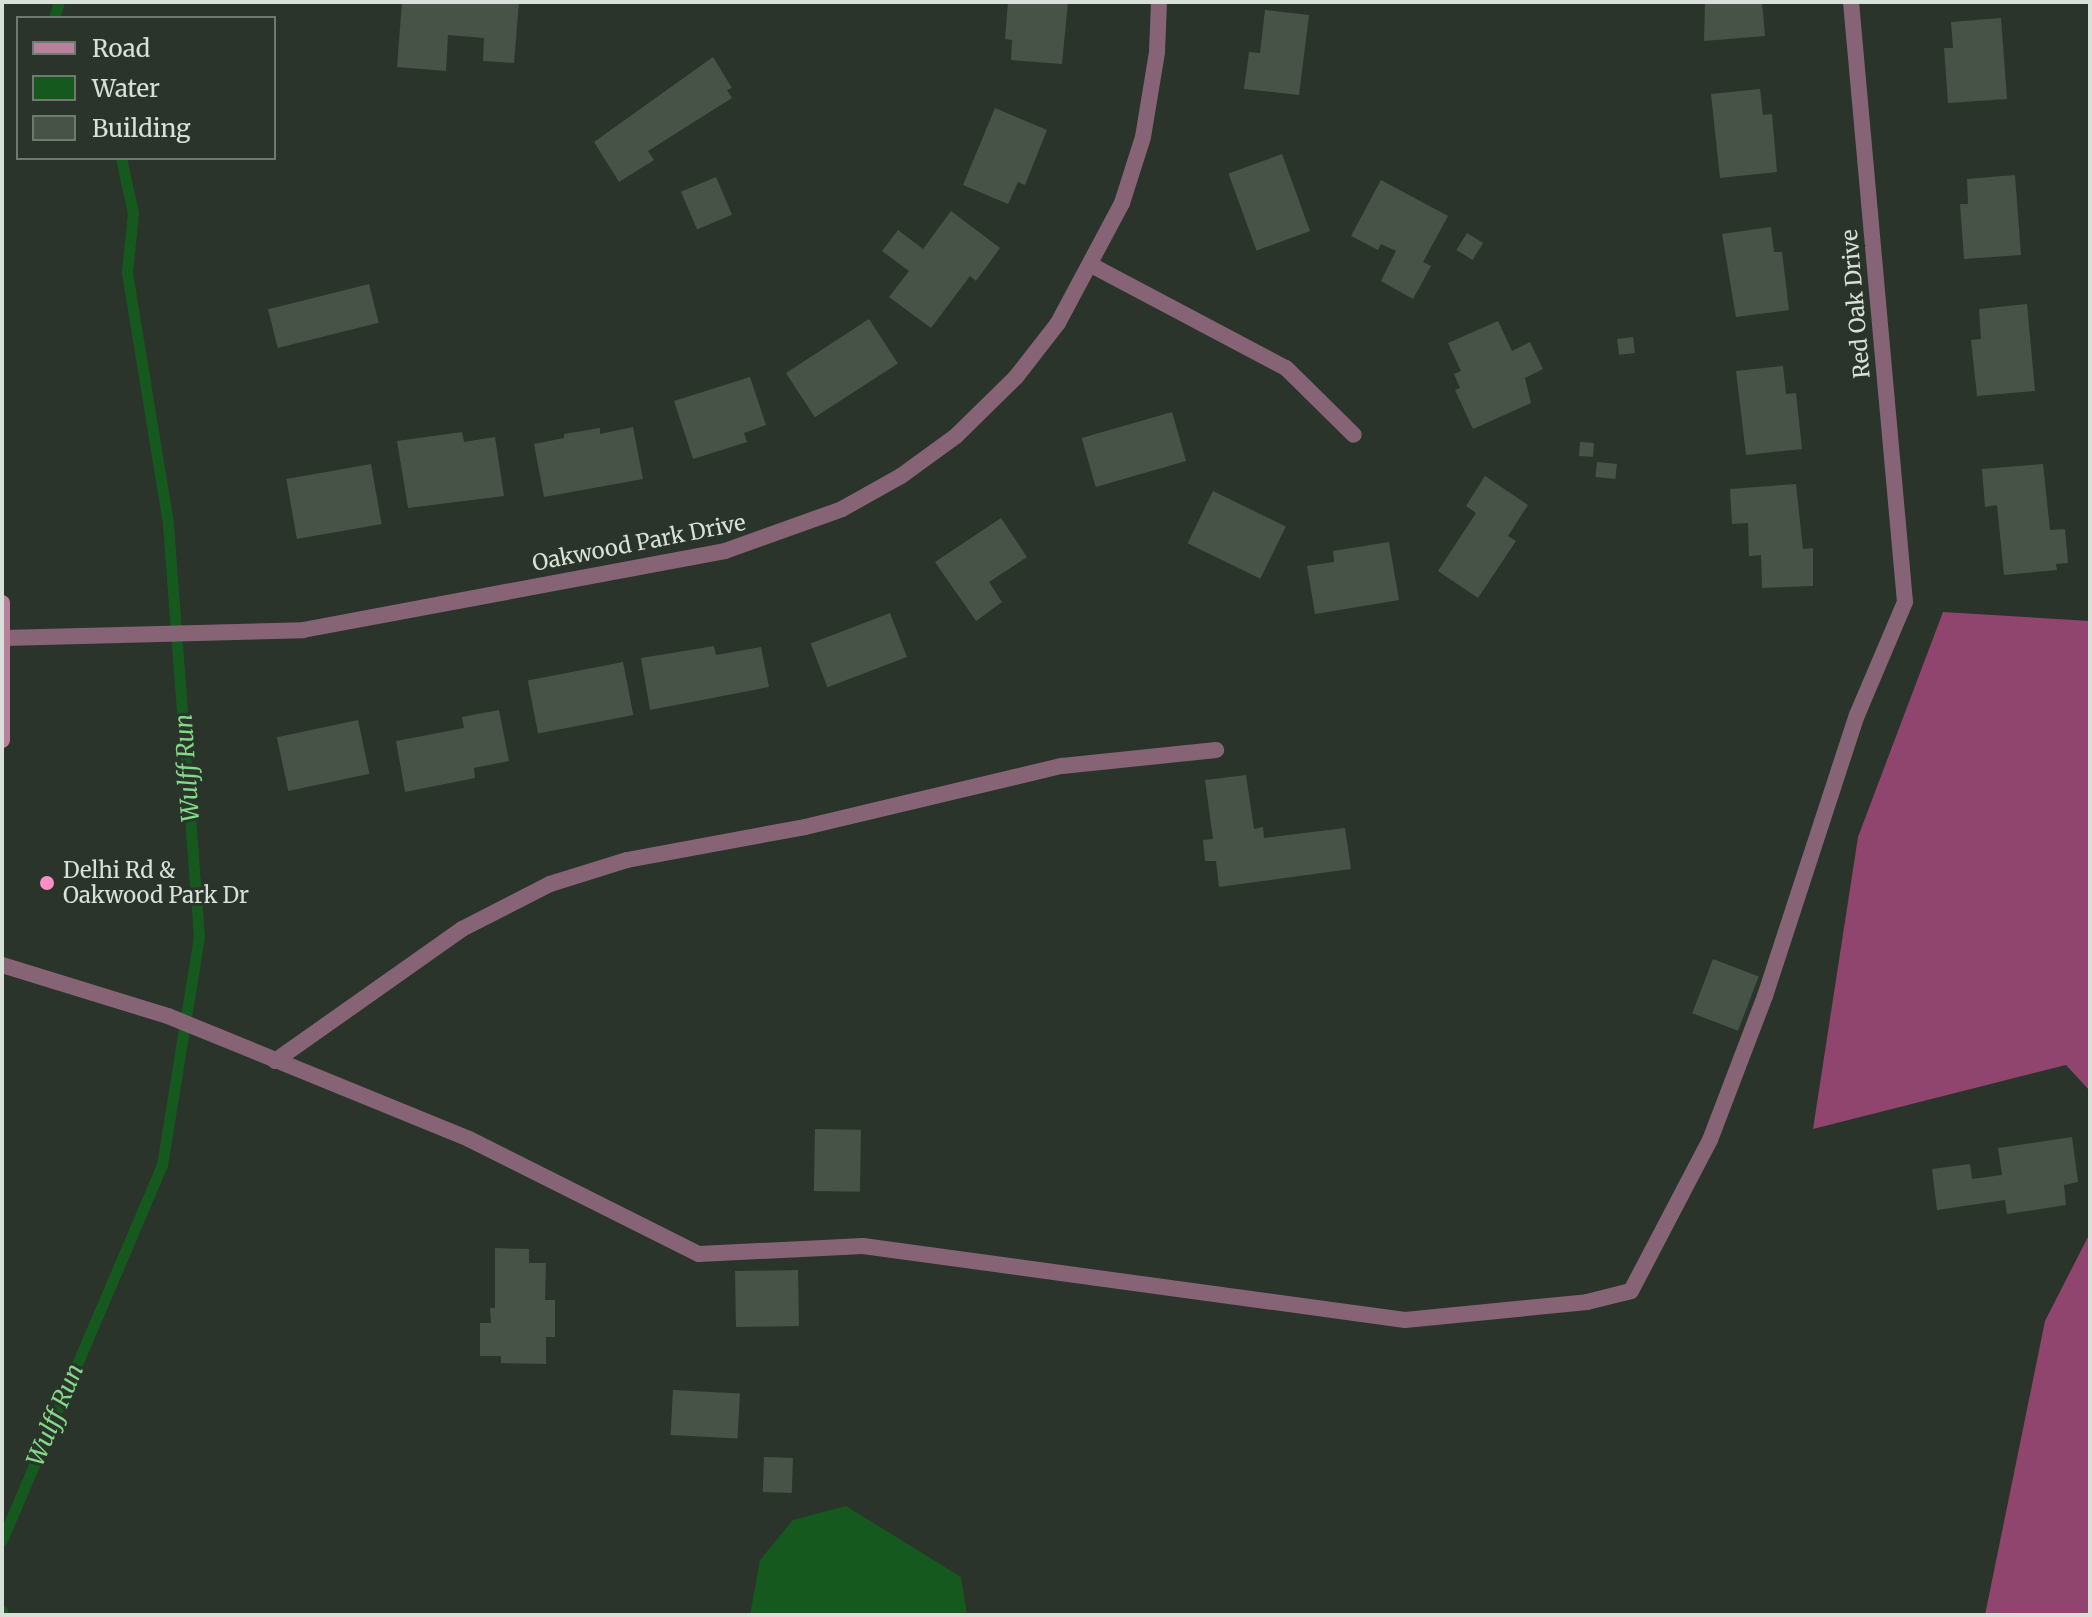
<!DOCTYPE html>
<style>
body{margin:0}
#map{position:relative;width:2092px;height:1617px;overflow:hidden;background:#2a342a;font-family:Merriweather,serif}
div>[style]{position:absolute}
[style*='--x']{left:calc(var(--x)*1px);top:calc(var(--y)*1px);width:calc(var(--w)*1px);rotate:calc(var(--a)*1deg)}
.forest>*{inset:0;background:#8f456d}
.water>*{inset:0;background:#16591f}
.stream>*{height:11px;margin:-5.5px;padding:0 5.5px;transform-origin:5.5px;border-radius:5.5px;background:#16591f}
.building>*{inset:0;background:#485348;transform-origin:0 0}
.lane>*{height:16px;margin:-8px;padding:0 8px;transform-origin:8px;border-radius:8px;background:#876475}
.street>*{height:16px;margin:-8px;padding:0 8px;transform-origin:8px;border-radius:8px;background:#876475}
.secondary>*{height:16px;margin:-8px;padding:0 8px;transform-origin:8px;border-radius:8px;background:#b7809b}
.dots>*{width:22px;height:22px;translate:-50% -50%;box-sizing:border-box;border:4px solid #2a342a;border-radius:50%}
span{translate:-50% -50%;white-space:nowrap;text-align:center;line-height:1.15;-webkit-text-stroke:6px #2a342a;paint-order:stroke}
.street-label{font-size:22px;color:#d9e0d9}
.poi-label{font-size:22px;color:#d9e0d9}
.left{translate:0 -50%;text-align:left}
.water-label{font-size:24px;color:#82d987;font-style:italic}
.frame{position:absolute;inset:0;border:4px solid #d9e0d9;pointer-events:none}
.legend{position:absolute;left:16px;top:16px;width:260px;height:144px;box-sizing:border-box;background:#2a342a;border:2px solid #707970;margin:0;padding:10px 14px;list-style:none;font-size:24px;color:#d9e0d9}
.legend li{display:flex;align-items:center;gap:16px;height:40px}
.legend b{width:40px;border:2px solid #707970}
</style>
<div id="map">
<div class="forest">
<div style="clip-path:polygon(1943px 612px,2090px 621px,2090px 1091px,2066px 1065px,1813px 1129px,1858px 837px)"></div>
<div style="clip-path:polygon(2090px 1233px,2090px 1615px,1985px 1615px,2045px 1321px)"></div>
</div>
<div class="water">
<div style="clip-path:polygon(846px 1506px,961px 1577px,967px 1615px,750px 1615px,760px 1560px,793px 1520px)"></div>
</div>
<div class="stream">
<div style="--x:54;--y:18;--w:17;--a:-73"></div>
<div style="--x:2;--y:1540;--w:408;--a:-66.9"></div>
<div style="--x:162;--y:1165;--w:231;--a:-80.8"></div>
<div style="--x:199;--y:937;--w:415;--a:-94.3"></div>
<div style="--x:168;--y:523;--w:254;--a:-99.3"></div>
<div style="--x:127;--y:272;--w:59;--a:-84.2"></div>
<div style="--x:133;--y:213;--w:56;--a:-102.3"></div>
<div style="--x:2;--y:1611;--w:4;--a:90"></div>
</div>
<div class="building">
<div style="clip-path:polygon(402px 2px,519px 2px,514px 63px,483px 61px,484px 38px,448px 35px,446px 71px,397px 67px)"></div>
<div style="clip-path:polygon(1008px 2px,1068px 2px,1062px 64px,1011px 60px,1012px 40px,1005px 39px)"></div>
<div style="clip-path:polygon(1705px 2px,1762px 2px,1765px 36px,1704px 41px)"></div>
<div style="clip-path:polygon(1265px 10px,1309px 15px,1299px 95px,1244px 89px,1249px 52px,1260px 53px)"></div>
<div style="clip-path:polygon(2001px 18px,2007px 99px,1948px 103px,1944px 48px,1953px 48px,1951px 22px)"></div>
<div style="clip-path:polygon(713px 57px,732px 88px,727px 90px,732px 98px,648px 151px,654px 160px,619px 182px,594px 142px)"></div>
<div style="clip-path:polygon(1760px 89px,1763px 115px,1772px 114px,1777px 172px,1720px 178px,1711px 94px)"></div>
<div style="clip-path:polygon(995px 108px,1047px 130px,1025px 185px,1018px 182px,1008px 204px,963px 185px)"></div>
<div style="left:1282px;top:154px;width:82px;height:57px;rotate:70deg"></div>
<div style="clip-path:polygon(2015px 175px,2021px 255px,1964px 259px,1960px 204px,1968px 204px,1967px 179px)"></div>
<div style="left:716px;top:177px;width:41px;height:38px;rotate:67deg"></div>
<div style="clip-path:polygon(1381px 180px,1448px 216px,1423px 262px,1431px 266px,1413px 299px,1381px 281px,1396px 251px,1381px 244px,1378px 250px,1351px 236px)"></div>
<div style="clip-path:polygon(951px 211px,1000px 248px,976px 281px,970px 276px,931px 328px,889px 297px,909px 271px,882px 251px,898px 230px,923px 249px)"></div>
<div style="clip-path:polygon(1771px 227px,1774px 252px,1782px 252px,1789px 310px,1736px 317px,1722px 234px)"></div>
<div style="left:1467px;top:233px;width:19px;height:20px;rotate:32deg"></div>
<div style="left:369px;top:284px;width:40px;height:104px;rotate:76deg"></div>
<div style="clip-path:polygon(2027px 304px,2035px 391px,1977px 396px,1971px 340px,1981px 339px,1979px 309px)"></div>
<div style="left:869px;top:319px;width:53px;height:99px;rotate:57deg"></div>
<div style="clip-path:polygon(1498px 321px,1512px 351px,1530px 342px,1543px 369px,1525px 378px,1531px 403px,1473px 429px,1455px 390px,1460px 388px,1454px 374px,1461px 371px,1448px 343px)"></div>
<div style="left:1633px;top:337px;width:16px;height:16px;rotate:83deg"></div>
<div style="clip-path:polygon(1783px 366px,1786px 394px,1796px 393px,1802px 449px,1746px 455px,1736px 371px)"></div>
<div style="clip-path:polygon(750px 377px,766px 425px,744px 433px,747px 442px,693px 459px,674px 401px)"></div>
<div style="left:1172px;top:412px;width:51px;height:94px;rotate:74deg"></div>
<div style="clip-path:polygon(633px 427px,643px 479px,544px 497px,534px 444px,564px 438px,564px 434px,600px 428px,600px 434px)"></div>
<div style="clip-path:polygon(462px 432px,464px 442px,495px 437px,504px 496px,408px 508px,397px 441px)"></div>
<div style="left:1580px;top:442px;width:14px;height:14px;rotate:4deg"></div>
<div style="left:1597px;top:462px;width:20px;height:15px;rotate:6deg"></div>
<div style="left:371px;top:464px;width:61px;height:86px;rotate:80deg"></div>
<div style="clip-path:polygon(2043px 464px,2050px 530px,2065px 529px,2068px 563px,2056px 564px,2057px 570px,2004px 575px,1997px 505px,1985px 507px,1982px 469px)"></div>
<div style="clip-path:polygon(1485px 476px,1528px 505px,1508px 536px,1516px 541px,1478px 598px,1438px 571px,1476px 513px,1466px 506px)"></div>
<div style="clip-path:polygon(1796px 484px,1803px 549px,1813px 548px,1813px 586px,1762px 588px,1761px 555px,1749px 556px,1748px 523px,1732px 524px,1730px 489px)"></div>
<div style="left:1213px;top:491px;width:81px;height:58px;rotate:26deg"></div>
<div style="clip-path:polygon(1001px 518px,1027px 557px,989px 582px,1002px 602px,976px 621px,935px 562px)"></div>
<div style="clip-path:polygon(1389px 542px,1399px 600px,1315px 614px,1307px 566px,1334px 562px,1333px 551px)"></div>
<div style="left:890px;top:613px;width:47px;height:85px;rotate:69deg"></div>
<div style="clip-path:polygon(714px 646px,716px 655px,761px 647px,769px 687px,650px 710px,641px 658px)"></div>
<div style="left:623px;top:662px;width:54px;height:97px;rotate:79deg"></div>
<div style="clip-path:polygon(499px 710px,509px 761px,474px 768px,475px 778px,405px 792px,396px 741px,464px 728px,462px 717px)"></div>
<div style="left:358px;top:720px;width:55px;height:83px;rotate:78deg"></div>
<div style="clip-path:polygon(1246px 775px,1254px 829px,1263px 827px,1264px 838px,1345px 828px,1351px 869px,1219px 887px,1216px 861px,1205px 861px,1203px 840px,1213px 839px,1205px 780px)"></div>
<div style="left:1713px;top:959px;width:49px;height:58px;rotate:21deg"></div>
<div style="left:815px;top:1129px;width:46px;height:62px;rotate:1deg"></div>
<div style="clip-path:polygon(2072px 1137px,2078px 1182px,2064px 1185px,2066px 1205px,2007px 1214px,2005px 1200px,1937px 1210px,1932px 1169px,1970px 1164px,1972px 1179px,2002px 1175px,1998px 1148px)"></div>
<div style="clip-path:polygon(495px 1248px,529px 1249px,529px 1263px,546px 1263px,545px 1300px,555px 1300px,555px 1337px,546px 1337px,546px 1364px,501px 1363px,501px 1356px,480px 1356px,480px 1323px,491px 1323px,490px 1308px,495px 1308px)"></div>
<div style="left:798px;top:1270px;width:56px;height:63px;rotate:89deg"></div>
<div style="left:673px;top:1390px;width:67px;height:45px;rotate:3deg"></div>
<div style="left:764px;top:1457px;width:29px;height:35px;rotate:2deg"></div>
</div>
<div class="lane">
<div style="--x:2;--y:965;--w:174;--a:17.1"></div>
<div style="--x:168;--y:1016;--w:325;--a:22.2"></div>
<div style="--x:469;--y:1139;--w:257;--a:26.6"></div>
<div style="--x:699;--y:1254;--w:164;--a:-2.8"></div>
<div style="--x:863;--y:1246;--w:547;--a:7.77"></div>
<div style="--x:1405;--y:1320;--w:183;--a:-5.6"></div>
<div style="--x:1587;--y:1302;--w:45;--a:-14"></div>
<div style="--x:1631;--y:1291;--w:170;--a:-62.4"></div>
<div style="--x:1710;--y:1140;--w:154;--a:-69.1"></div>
<div style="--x:1765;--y:996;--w:296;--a:-71.9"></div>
<div style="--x:1857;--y:715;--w:123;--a:-67"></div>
<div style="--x:275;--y:1061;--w:229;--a:-35.2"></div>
<div style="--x:462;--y:929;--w:99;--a:-27.1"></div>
<div style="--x:550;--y:884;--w:81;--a:-17.3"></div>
<div style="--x:627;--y:860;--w:181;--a:-10.5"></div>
<div style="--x:805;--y:827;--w:264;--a:-13.4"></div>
<div style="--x:1062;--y:766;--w:155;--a:-5.9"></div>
</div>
<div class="street">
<div style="--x:1851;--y:2;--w:602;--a:84.86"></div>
<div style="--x:1093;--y:266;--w:218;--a:27.9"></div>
<div style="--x:1286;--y:368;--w:95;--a:44.6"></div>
<div style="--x:4;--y:638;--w:299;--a:-1.5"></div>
<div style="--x:303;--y:630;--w:429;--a:-10.6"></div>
<div style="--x:725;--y:551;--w:124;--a:-19.7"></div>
<div style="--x:842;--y:509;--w:68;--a:-29.2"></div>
<div style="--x:901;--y:476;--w:68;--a:-36"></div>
<div style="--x:956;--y:436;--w:84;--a:-44.5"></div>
<div style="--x:1016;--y:377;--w:68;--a:-52.1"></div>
<div style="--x:1058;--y:323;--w:136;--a:-61.9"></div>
<div style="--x:1122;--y:203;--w:69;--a:-72.3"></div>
<div style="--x:1143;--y:137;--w:86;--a:-80.6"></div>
<div style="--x:1157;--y:52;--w:50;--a:-87.7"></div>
</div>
<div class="secondary">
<div style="--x:2;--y:603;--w:137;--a:90"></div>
</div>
<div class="dots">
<div style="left:47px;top:883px;background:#fa8fc6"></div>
</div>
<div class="street-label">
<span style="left:1856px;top:304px;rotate:-95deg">Red Oak Drive</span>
<span style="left:639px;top:543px;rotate:-11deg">Oakwood Park Drive</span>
</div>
<div class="poi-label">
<span class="left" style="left:63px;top:883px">Delhi Rd &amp;<br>Oakwood Park Dr</span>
</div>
<div class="water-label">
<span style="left:187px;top:768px;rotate:-94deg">Wulff Run</span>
<span style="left:55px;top:1415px;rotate:-67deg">Wulff Run</span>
</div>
<div class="frame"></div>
<ul class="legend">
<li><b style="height:10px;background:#b7809b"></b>Road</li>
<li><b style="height:22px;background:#16591f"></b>Water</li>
<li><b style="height:22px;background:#485348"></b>Building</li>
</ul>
</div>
